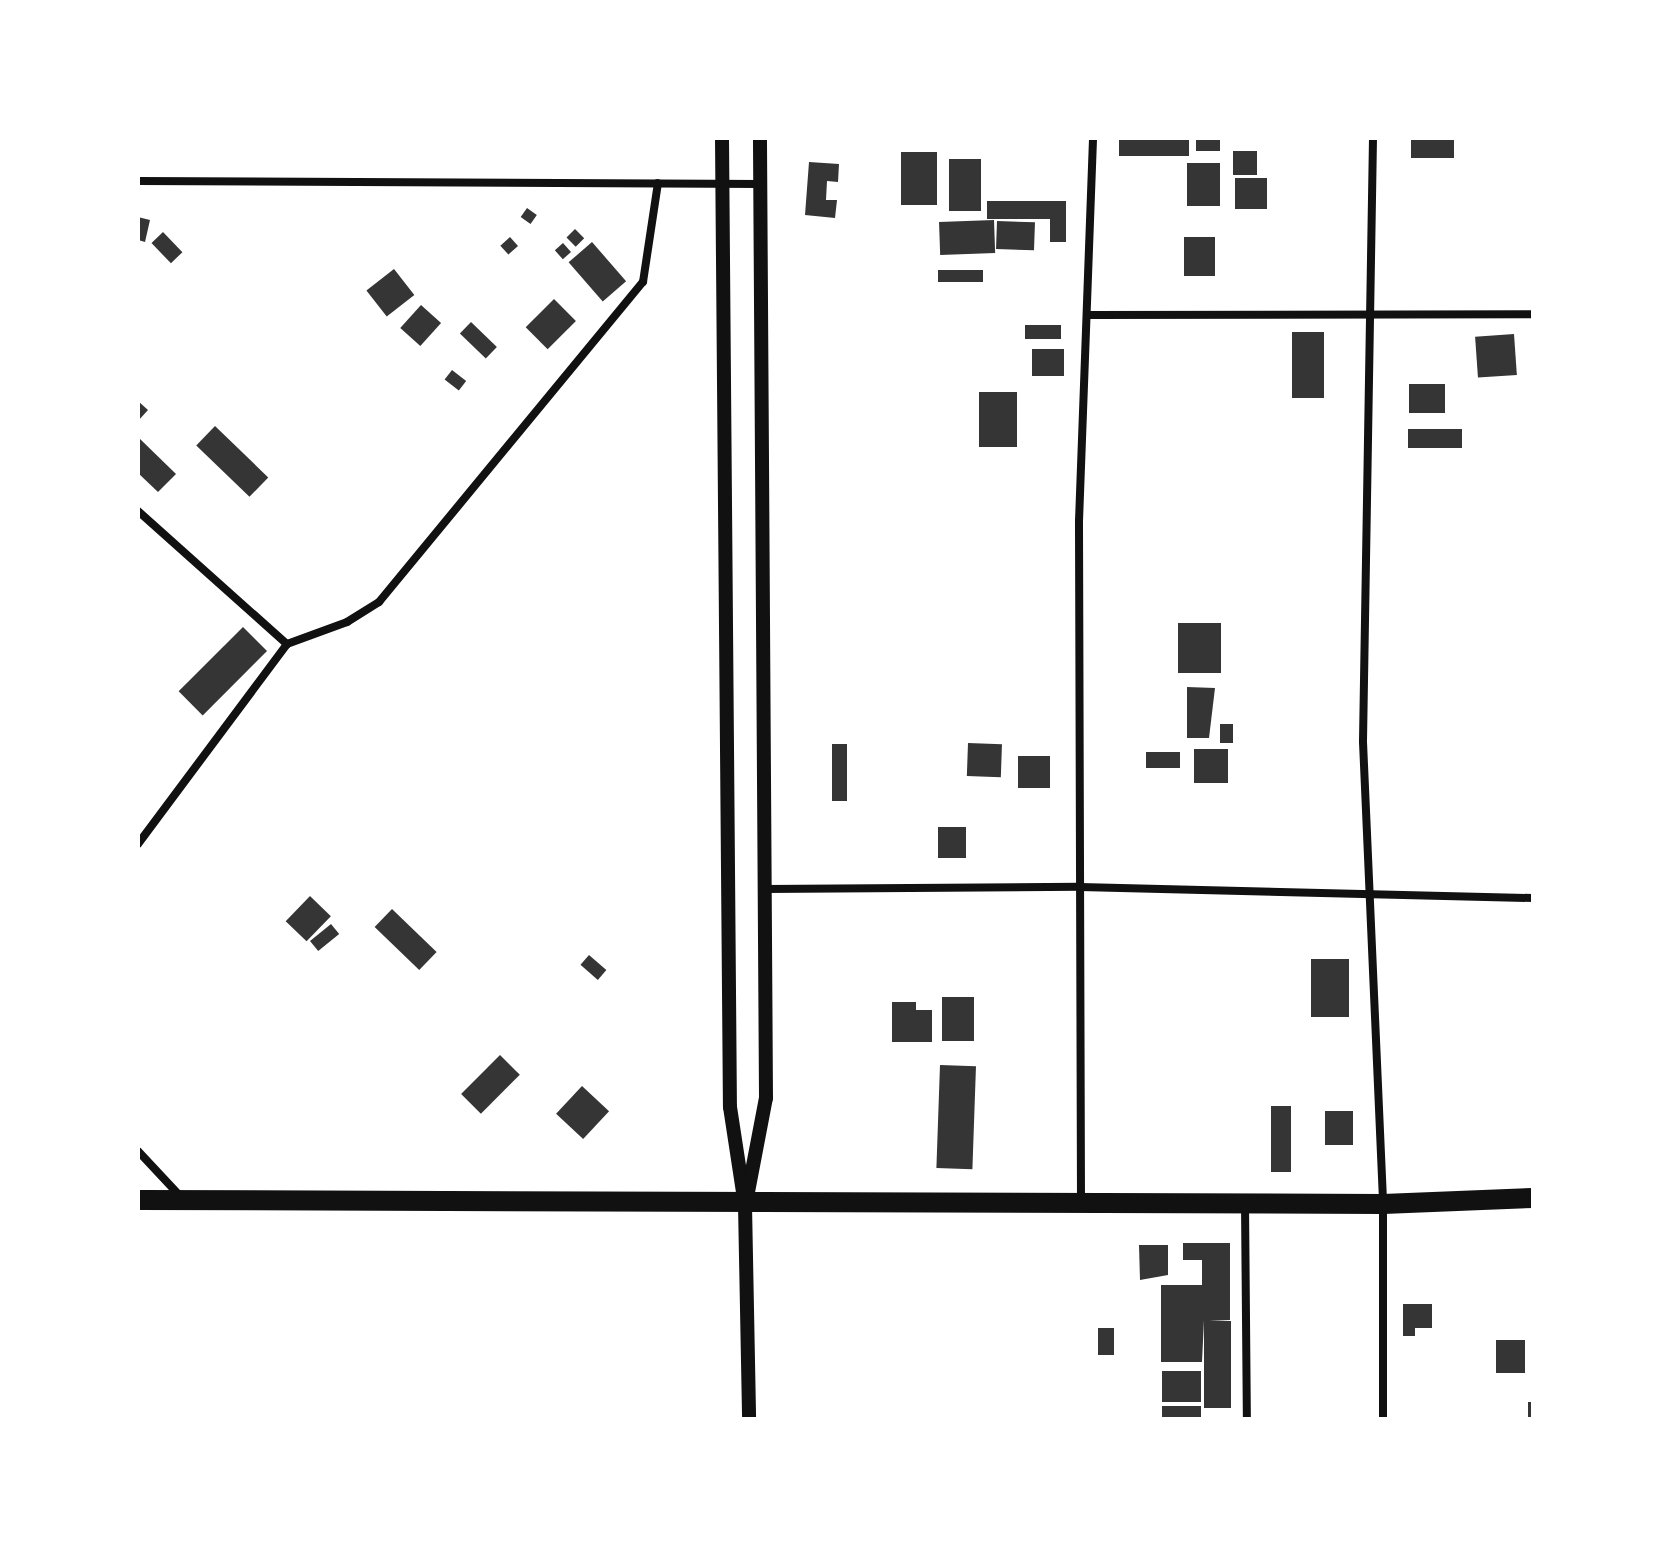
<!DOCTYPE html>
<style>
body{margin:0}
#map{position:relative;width:1671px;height:1557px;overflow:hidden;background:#fff;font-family:"Titillium Web",sans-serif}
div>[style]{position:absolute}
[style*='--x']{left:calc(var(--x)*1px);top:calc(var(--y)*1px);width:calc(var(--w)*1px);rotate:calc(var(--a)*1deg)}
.building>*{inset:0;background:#353535;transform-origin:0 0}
.minor>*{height:8px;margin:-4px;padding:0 4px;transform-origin:4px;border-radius:4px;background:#111}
.tertiary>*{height:14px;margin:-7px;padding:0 7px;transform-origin:7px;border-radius:7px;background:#111}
.trunk>*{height:20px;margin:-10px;padding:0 10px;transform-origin:10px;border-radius:10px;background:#111}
span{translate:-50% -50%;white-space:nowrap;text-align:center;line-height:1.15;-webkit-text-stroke:7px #fff;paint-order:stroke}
.frame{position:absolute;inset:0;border:140px solid #fff;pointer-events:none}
</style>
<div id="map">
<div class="building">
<div style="left:1119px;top:138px;width:70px;height:18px"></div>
<div style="left:1196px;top:138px;width:24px;height:13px"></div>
<div style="left:1411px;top:138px;width:43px;height:20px"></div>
<div style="left:1233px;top:151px;width:24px;height:24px"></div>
<div style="left:901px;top:152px;width:36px;height:53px"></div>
<div style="left:949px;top:159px;width:32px;height:52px"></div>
<div style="clip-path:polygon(809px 162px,839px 164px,838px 182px,827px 181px,826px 200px,837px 200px,835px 218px,805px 215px)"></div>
<div style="left:1187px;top:163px;width:33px;height:43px"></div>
<div style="left:1235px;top:178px;width:32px;height:31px"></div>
<div style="clip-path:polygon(987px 201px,1066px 201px,1066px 242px,1050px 242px,1050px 219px,987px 219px)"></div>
<div style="left:527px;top:208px;width:12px;height:11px;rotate:35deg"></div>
<div style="clip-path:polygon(138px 217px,150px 220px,145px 242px,138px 240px)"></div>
<div style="left:994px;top:220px;width:33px;height:55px;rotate:88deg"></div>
<div style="left:997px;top:221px;width:38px;height:28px;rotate:2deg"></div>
<div style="left:575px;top:229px;width:13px;height:12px;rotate:45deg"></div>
<div style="left:163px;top:232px;width:28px;height:16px;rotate:46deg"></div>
<div style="left:510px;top:237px;width:12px;height:13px;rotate:48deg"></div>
<div style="left:1184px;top:237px;width:31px;height:39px"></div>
<div style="left:592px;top:242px;width:52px;height:31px;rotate:49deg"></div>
<div style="left:563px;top:243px;width:12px;height:11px;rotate:48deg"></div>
<div style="left:394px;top:269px;width:33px;height:35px;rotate:52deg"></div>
<div style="left:938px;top:270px;width:45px;height:12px"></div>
<div style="left:554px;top:299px;width:31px;height:40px;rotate:45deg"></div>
<div style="left:421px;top:305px;width:27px;height:31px;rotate:42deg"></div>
<div style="left:471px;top:322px;width:36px;height:16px;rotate:44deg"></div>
<div style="left:1025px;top:325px;width:36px;height:14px"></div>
<div style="left:1292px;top:332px;width:32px;height:66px"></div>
<div style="left:1514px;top:334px;width:41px;height:39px;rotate:86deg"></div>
<div style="left:1032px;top:349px;width:32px;height:27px"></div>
<div style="left:452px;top:370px;width:18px;height:12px;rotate:38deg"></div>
<div style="left:1445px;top:384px;width:29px;height:36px;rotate:90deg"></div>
<div style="left:979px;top:392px;width:38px;height:55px"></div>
<div style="clip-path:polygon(138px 401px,148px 410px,138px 421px)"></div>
<div style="left:215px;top:426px;width:74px;height:27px;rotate:44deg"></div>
<div style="left:1408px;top:429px;width:54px;height:19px"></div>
<div style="clip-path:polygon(138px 437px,176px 474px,158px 492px,138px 473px)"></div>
<div style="left:1178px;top:623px;width:43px;height:50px"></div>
<div style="left:243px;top:627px;width:34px;height:91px;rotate:45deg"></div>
<div style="clip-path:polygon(1187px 687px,1215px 688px,1209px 738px,1187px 738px)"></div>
<div style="left:1220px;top:724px;width:13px;height:19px"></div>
<div style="left:968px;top:743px;width:34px;height:33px;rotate:2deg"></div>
<div style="left:832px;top:744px;width:15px;height:57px"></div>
<div style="left:1194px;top:749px;width:34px;height:34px"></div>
<div style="left:1146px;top:752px;width:34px;height:16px"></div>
<div style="left:1018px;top:756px;width:32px;height:32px"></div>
<div style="left:938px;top:827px;width:28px;height:31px"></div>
<div style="left:310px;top:896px;width:29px;height:35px;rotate:44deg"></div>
<div style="left:392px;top:909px;width:62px;height:25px;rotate:44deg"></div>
<div style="left:331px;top:924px;width:13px;height:27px;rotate:51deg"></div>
<div style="left:589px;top:955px;width:23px;height:13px;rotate:41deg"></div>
<div style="left:1311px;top:959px;width:38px;height:58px"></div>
<div style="left:942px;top:997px;width:32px;height:44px"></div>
<div style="clip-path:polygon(892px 1002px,916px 1002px,916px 1010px,932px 1010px,932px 1042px,892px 1042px)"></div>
<div style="left:500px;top:1055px;width:28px;height:55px;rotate:45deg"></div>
<div style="left:940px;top:1065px;width:36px;height:103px;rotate:2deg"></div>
<div style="left:582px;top:1086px;width:37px;height:38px;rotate:43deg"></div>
<div style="left:1271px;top:1106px;width:20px;height:66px"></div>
<div style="left:1325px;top:1111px;width:28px;height:34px"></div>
<div style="clip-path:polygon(1183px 1243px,1230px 1243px,1230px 1320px,1209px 1321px,1231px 1321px,1231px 1408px,1204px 1408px,1204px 1320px,1202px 1362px,1161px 1362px,1161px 1285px,1202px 1285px,1202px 1260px,1183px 1260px)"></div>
<div style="clip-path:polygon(1139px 1245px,1168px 1245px,1168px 1275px,1140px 1280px)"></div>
<div style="clip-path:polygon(1403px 1304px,1432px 1304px,1432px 1328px,1415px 1328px,1415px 1336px,1403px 1336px)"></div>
<div style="left:1098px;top:1328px;width:16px;height:27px"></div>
<div style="left:1496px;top:1340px;width:29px;height:33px"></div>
<div style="left:1162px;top:1371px;width:39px;height:31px"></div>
<div style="left:1528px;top:1402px;width:5px;height:17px"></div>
<div style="left:1162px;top:1406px;width:39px;height:13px"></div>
</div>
<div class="minor">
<div style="--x:1373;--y:138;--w:604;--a:90.95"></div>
<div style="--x:1363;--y:742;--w:462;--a:87.5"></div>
<div style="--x:1383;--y:1204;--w:215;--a:90"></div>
<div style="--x:138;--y:181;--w:623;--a:0.28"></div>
<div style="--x:1088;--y:315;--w:445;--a:-0.1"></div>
<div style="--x:138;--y:511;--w:200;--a:41.8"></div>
<div style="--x:138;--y:844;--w:249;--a:-53.3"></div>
<div style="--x:287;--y:644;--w:64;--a:-20.1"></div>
<div style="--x:347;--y:622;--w:38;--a:-32"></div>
<div style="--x:379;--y:602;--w:415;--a:-50.5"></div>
<div style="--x:643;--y:282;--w:100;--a:-81.4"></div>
<div style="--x:765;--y:889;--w:315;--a:-0.4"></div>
<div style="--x:1080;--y:887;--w:453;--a:1.4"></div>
<div style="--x:138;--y:1151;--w:62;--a:47"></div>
<div style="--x:1081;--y:1201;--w:680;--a:-90.17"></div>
<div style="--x:1079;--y:521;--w:383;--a:-87.9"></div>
<div style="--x:1245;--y:1204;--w:215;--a:89.5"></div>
</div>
<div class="tertiary">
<div style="--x:722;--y:138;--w:969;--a:89.53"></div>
<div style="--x:730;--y:1107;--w:99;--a:81.3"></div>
<div style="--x:745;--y:1205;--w:214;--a:88.9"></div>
<div style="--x:748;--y:1192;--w:96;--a:-79.2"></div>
<div style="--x:766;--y:1098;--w:960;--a:-90.36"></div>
</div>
<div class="trunk">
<div style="--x:138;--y:1200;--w:1245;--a:0.18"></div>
<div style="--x:1383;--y:1204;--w:150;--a:-2.3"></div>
</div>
<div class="frame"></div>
</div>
